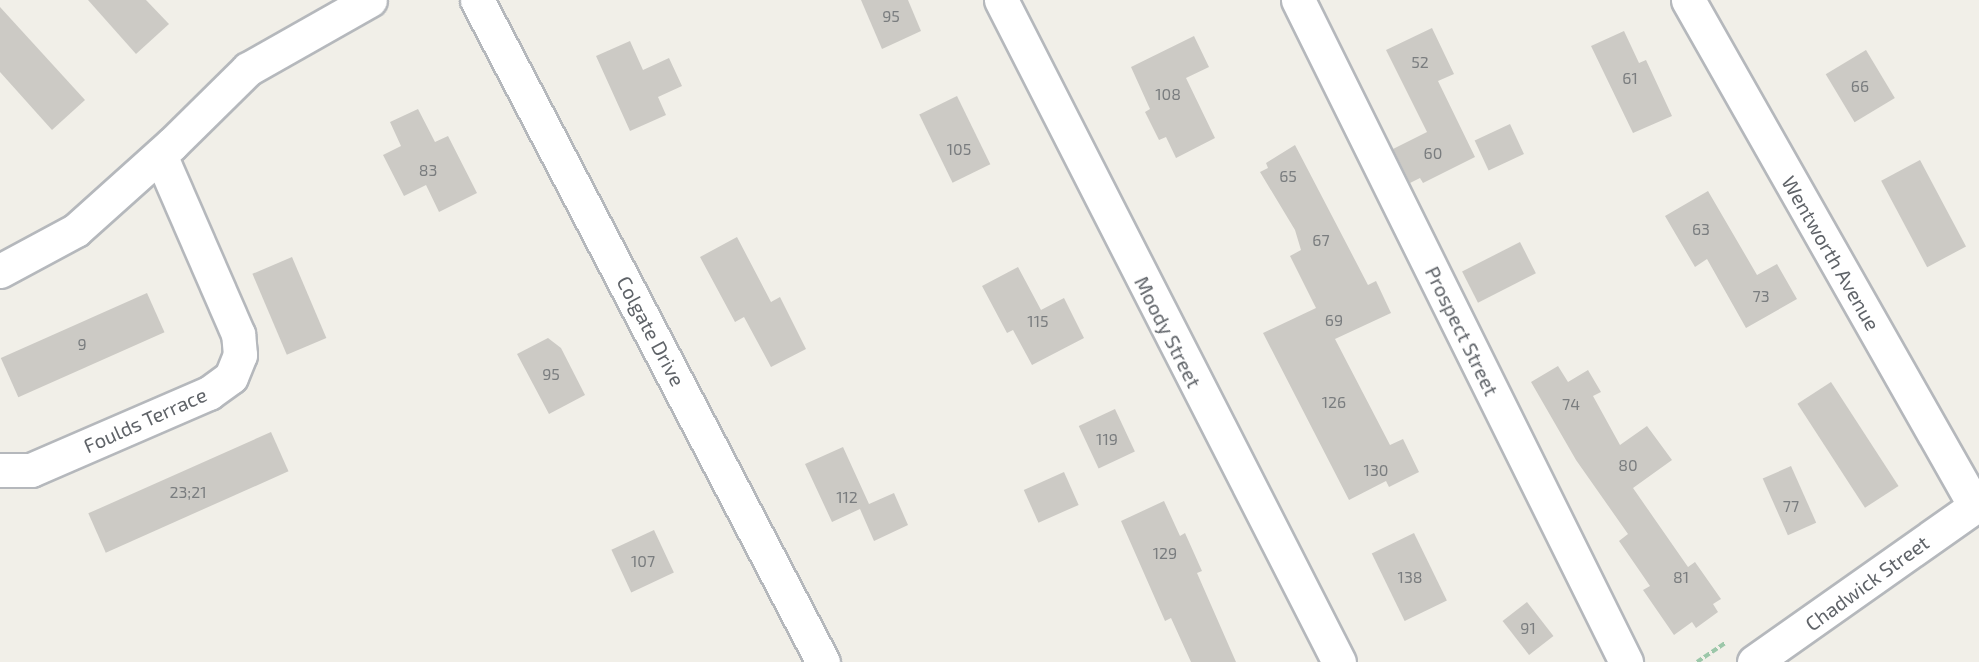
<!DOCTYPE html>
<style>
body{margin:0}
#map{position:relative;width:1979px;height:662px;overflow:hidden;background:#f1efe8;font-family:"Exo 2",sans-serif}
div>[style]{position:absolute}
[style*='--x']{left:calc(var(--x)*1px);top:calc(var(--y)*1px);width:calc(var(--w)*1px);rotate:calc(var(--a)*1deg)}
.building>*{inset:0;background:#cccac5;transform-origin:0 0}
.path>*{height:4px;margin-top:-2px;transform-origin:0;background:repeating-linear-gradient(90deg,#9cc7a9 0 6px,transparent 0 9px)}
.roads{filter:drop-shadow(2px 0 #b5b8bc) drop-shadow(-2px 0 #b5b8bc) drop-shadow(0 2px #b5b8bc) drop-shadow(0 -2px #b5b8bc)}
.street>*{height:33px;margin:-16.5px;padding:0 16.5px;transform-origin:16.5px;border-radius:16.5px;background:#fff}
span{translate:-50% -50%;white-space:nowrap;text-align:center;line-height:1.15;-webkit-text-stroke:4.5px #fff;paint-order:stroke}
.number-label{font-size:16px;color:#7a7d7f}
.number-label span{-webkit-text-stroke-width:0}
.street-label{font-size:20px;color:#5f6368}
</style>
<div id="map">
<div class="building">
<div style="clip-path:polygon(88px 0,146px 0,169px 24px,136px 54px)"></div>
<div style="clip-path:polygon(861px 0,908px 0,921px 31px,882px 49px)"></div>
<div style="clip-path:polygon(0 7px,85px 100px,52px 130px,0 72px)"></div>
<div style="clip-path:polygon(1432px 28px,1454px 74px,1438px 81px,1475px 157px,1423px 183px,1420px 178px,1410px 183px,1393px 149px,1427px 132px,1386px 50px)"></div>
<div style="clip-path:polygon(1624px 31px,1639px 63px,1646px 60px,1672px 116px,1633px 133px,1591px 46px)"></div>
<div style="clip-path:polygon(1194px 36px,1209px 67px,1186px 78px,1215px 138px,1176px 158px,1166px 137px,1159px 140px,1145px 112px,1150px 109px,1131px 67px)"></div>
<div style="clip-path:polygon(630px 41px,643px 70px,669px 58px,682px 86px,658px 97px,666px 115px,630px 131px,596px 56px)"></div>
<div style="left:1866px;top:50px;width:56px;height:47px;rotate:59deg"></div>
<div style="left:957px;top:96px;width:76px;height:42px;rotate:64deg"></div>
<div style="clip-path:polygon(418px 109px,435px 142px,448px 136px,477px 193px,439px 212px,426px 185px,404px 196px,383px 155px,401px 146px,390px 122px)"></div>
<div style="left:1510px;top:124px;width:33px;height:39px;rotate:65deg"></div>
<div style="clip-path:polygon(1295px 145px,1368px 285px,1376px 281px,1391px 313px,1335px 339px,1390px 445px,1403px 439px,1419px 472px,1389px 487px,1386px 481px,1349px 500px,1263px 333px,1316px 308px,1290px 256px,1301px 250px,1295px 230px,1260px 172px,1268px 168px,1266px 163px)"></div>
<div style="left:1920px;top:160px;width:98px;height:44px;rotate:62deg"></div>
<div style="clip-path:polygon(1708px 191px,1757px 275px,1777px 264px,1797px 299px,1746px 328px,1707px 259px,1695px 267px,1665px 216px)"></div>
<div style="clip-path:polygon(737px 237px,771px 302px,780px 297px,806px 349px,771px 367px,744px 317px,735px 322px,700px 257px)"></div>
<div style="left:1520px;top:242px;width:35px;height:65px;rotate:63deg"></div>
<div style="left:292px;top:257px;width:88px;height:43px;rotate:67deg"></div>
<div style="clip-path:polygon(1018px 267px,1041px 310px,1064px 298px,1084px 338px,1032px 365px,1013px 330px,1007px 333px,982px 286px)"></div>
<div style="left:147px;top:293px;width:43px;height:160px;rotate:66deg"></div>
<div style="clip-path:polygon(548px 338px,561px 348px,585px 395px,549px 414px,517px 354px)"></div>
<div style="clip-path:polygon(1558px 366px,1568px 382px,1588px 370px,1601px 392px,1593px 396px,1620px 445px,1647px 426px,1672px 460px,1633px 488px,1688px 567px,1695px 562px,1721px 599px,1713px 604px,1718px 612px,1696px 628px,1692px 622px,1674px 635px,1643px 590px,1650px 586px,1619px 541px,1628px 534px,1576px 460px,1531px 382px)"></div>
<div style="left:1831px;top:382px;width:124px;height:40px;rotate:57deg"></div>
<div style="left:1115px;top:409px;width:47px;height:40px;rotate:65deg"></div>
<div style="left:271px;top:432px;width:43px;height:200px;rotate:66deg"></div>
<div style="clip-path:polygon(843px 447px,869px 504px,894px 493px,908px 525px,874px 541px,860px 509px,832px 522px,805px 464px)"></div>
<div style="left:1791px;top:466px;width:62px;height:31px;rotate:66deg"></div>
<div style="left:1064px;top:472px;width:36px;height:44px;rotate:66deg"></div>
<div style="clip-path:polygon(1164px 501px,1180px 536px,1185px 533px,1202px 571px,1197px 573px,1236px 662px,1191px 662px,1171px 618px,1165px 621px,1121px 521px)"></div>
<div style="left:654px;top:530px;width:47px;height:47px;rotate:65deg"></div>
<div style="left:1414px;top:533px;width:75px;height:47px;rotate:64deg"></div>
<div style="left:1527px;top:602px;width:43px;height:31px;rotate:52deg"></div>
</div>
<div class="path">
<div style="--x:1697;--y:662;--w:34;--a:-34"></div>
</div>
<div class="roads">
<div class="street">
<div style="--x:477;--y:0;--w:747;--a:62.41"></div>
<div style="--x:1001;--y:0;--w:743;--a:62.95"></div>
<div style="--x:1298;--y:0;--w:739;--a:63.64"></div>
<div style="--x:1688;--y:0;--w:582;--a:60.44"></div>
<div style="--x:0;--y:271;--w:86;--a:-28.3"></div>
<div style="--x:76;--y:230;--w:129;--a:-41.9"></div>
<div style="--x:172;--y:144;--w:107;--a:-44.6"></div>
<div style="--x:248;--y:69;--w:140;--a:-29.5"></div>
<div style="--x:0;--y:470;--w:31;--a:0"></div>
<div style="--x:31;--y:470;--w:194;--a:-23.4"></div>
<div style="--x:209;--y:393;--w:27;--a:-36"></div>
<div style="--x:231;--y:377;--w:24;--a:-68"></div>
<div style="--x:240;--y:355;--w:21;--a:-95"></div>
<div style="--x:238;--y:334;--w:195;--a:-113.5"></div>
<div style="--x:1754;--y:662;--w:276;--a:-35.2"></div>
</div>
</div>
<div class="number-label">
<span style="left:891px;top:16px">95</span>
<span style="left:1420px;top:62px">52</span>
<span style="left:1630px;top:78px">61</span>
<span style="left:1860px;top:86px">66</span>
<span style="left:1168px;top:94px">108</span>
<span style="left:959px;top:149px">105</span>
<span style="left:1433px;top:153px">60</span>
<span style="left:428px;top:170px">83</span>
<span style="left:1288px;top:176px">65</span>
<span style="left:1701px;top:229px">63</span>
<span style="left:1321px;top:240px">67</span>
<span style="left:1761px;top:296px">73</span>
<span style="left:1334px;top:320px">69</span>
<span style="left:1038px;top:321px">115</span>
<span style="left:82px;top:344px">9</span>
<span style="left:551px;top:374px">95</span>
<span style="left:1334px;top:402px">126</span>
<span style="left:1571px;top:404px">74</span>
<span style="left:1107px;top:439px">119</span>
<span style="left:1628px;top:465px">80</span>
<span style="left:1376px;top:470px">130</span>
<span style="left:188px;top:492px">23;21</span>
<span style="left:847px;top:497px">112</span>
<span style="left:1791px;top:506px">77</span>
<span style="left:1165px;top:553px">129</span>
<span style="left:643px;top:561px">107</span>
<span style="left:1410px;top:577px">138</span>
<span style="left:1681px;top:577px">81</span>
<span style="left:1528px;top:628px">91</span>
</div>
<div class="street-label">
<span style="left:1831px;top:253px;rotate:60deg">Wentworth Avenue</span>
<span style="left:651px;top:331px;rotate:62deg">Colgate Drive</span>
<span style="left:1462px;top:331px;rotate:64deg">Prospect Street</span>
<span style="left:1168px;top:332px;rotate:63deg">Moody Street</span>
<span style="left:145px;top:420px;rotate:-24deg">Foulds Terrace</span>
<span style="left:1867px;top:583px;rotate:-36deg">Chadwick Street</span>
</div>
</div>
